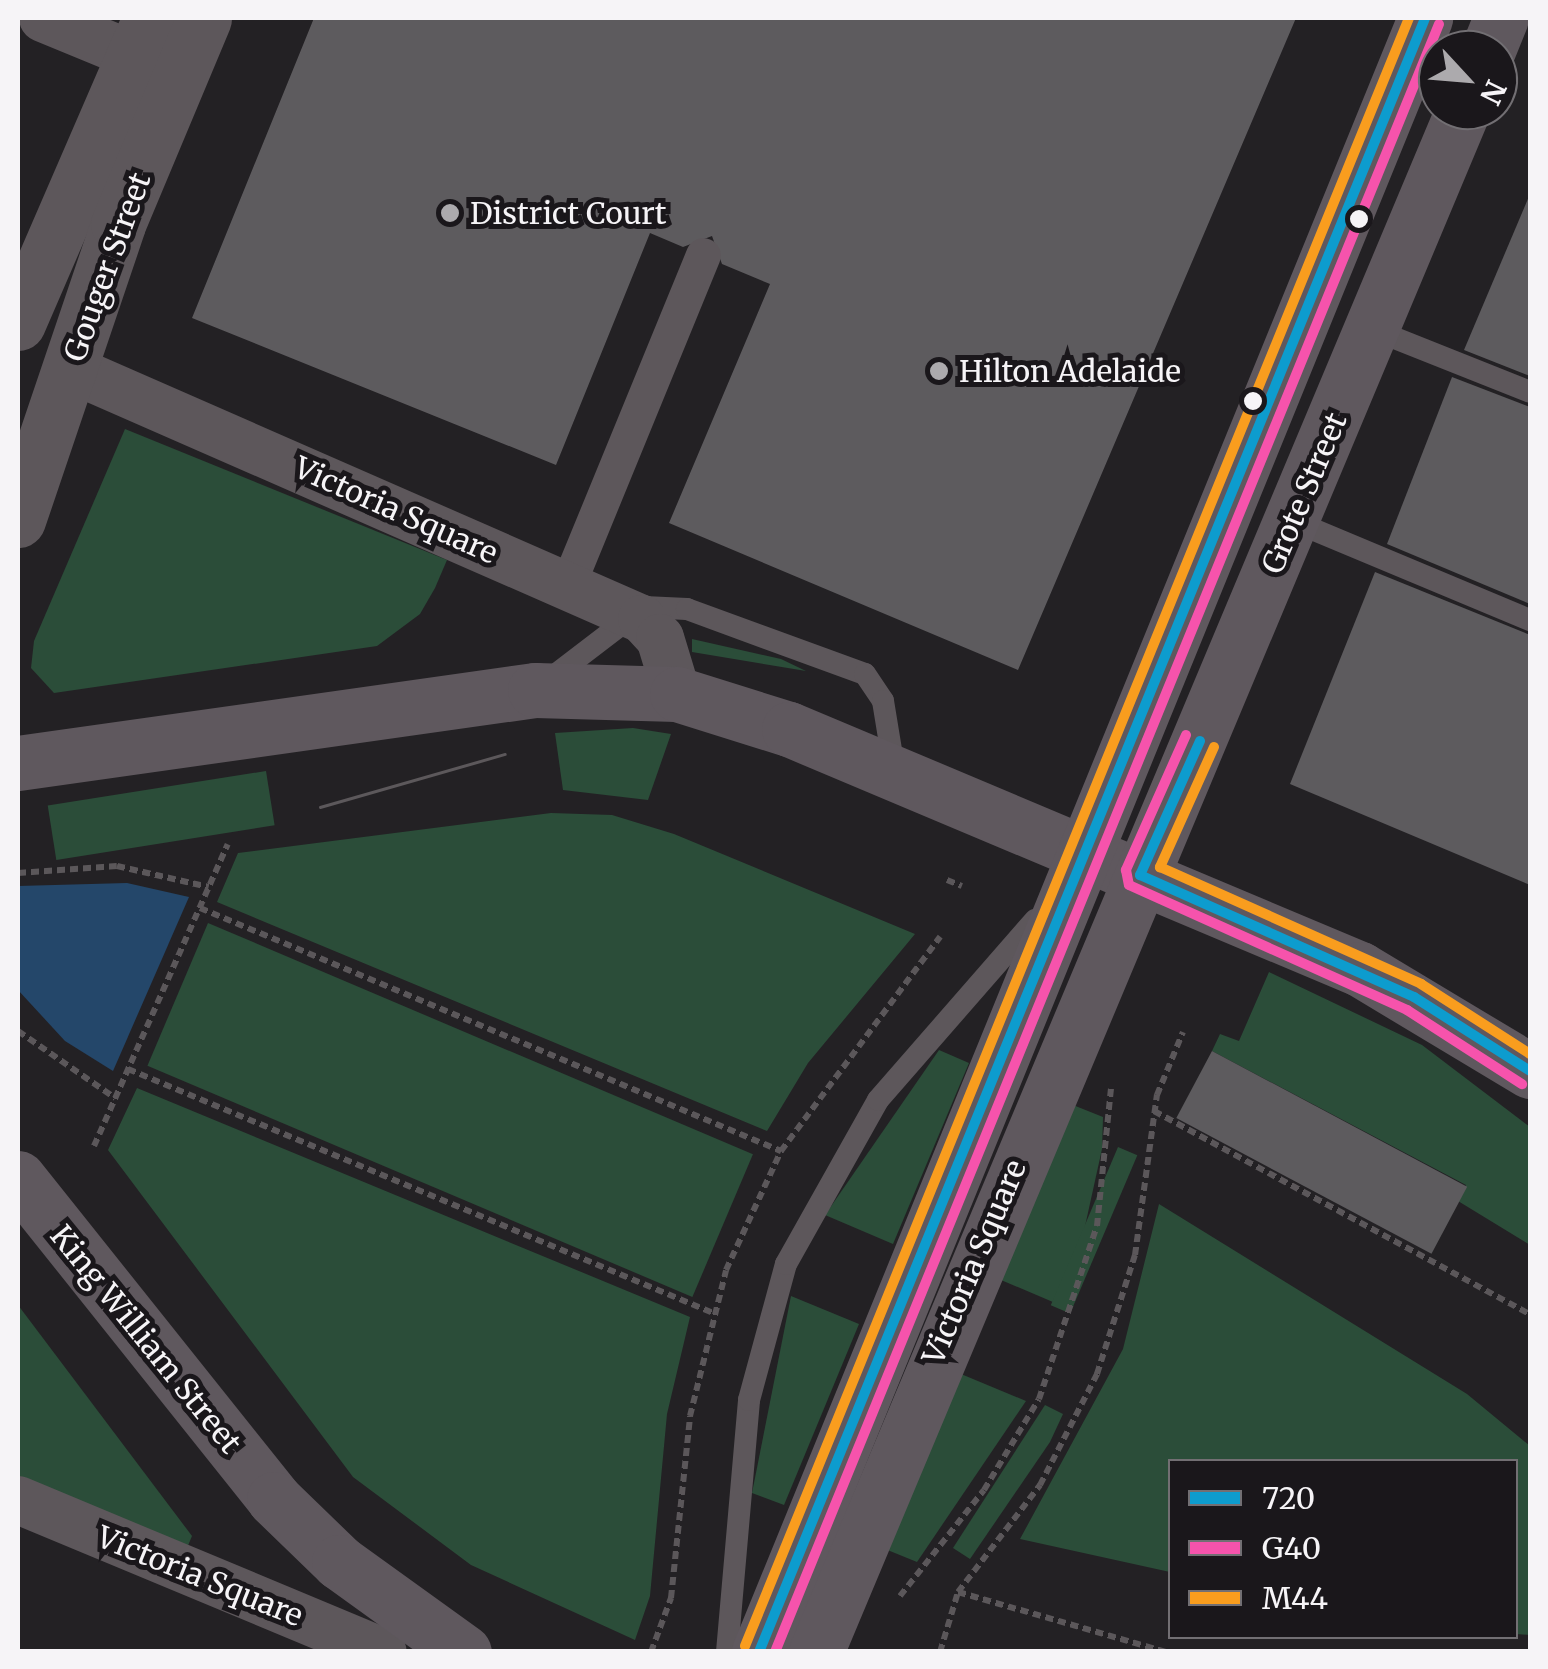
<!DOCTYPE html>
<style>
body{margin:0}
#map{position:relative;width:1548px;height:1669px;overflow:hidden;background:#232124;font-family:Merriweather,serif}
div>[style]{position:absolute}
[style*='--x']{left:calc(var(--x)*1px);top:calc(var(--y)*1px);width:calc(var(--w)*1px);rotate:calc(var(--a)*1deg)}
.green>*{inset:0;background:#2b4d39;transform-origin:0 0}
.water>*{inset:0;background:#24476a}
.building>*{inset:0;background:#5d5b5e;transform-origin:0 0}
.path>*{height:6px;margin-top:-3px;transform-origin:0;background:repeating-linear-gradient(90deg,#5b575a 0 8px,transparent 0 13px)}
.service>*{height:22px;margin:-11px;padding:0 11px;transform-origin:11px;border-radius:11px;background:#5d575b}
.pedestrian>*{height:35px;margin:-17.5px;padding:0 17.5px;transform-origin:17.5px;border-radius:17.5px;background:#5d575b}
.minor>*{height:48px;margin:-24px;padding:0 24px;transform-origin:24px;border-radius:24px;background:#5d575b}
.tertiary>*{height:55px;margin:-27.5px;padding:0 27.5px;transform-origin:27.5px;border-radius:27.5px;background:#5d575b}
.secondary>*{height:55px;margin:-27.5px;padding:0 27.5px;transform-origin:27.5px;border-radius:27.5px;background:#5f585e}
.tram>*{height:2.5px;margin:-1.25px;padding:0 1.25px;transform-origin:1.25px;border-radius:1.25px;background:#5c585b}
.bus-1>*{height:10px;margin:-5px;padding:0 5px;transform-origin:5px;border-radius:5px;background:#0d9cce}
.bus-2>*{height:10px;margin:-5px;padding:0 5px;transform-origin:5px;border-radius:5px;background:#f653ac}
.bus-3>*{height:10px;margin:-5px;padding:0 5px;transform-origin:5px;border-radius:5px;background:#f99d1e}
.dots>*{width:28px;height:28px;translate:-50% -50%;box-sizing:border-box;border:5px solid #1a171b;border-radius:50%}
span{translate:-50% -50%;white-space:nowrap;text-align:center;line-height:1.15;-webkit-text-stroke:10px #1a171b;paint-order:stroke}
.poi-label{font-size:30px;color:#f6f4f7}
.left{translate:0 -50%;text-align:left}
.street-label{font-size:30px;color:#f6f4f7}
.frame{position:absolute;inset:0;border:20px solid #f6f4f7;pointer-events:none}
.legend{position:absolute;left:1168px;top:1459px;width:350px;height:180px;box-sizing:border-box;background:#1a171b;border:2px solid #726f73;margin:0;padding:12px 18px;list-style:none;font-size:30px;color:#f6f4f7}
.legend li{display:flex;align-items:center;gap:20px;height:50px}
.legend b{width:50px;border:2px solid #726f73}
.north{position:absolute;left:1418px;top:30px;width:100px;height:100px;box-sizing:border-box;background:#1a171b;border:2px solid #726f73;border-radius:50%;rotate:116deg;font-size:28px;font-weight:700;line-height:40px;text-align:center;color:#f6f4f7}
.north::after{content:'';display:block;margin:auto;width:35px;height:45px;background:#acaaad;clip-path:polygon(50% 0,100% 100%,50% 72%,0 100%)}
</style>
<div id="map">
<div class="green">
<div style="clip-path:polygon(125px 429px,447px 560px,435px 588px,420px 614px,377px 646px,54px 693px,31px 668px,34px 641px)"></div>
<div style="clip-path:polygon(692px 639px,781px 659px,806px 671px,692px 652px)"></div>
<div style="clip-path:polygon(633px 728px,671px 734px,648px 800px,563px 790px,555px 733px)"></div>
<div style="left:266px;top:771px;width:55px;height:221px;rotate:81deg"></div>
<div style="clip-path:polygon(551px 813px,612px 815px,674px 834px,915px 934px,808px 1063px,767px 1131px,217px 902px,238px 853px)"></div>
<div style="left:208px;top:923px;width:592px;height:155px;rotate:23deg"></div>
<div style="clip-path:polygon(1269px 972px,1422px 1045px,1530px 1127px,1530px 1245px,1458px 1201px,1466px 1185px,1212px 1051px,1220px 1034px,1239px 1041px)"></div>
<div style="clip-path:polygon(939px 1050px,969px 1063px,893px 1244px,825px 1215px)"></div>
<div style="clip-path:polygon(137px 1088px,690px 1317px,667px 1414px,650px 1596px,635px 1640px,471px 1565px,353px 1477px,108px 1150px)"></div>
<div style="clip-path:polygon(1073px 1105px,1103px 1117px,1102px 1149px,1067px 1308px,1001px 1280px)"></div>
<div style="left:1118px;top:1147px;width:21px;height:172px;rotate:23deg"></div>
<div style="clip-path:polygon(1159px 1204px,1467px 1394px,1530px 1446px,1530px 1635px,1516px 1634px,1516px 1462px,1170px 1462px,1170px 1572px,1020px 1539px,1123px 1349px)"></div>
<div style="clip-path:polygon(791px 1296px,859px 1324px,784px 1505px,752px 1493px)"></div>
<div style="clip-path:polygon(18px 1305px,192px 1536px,187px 1548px,18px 1479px)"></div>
<div style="clip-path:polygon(961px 1374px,1026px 1401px,917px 1562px,885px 1549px)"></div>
<div style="clip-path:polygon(1045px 1405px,1063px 1414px,1050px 1442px,970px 1559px,953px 1548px)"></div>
</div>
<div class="water">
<div style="clip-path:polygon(127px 883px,189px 897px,113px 1071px,65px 1041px,18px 990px,18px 886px)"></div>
</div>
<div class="building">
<div style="clip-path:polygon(314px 18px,1296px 18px,1018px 670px,669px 523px,770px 284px,722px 264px,712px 236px,683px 247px,650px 233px,556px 465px,192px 318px)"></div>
<div style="clip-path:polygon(1530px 194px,1530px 376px,1464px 350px)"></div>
<div style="clip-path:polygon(1452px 377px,1530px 407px,1530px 604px,1387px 544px)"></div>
<div style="clip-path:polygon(1375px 572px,1530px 635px,1530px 885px,1290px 784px)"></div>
<div style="left:1212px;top:1051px;width:289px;height:76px;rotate:28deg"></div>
</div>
<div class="path">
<div style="--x:18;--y:873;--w:99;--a:-4"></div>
<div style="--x:117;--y:866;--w:94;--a:12.9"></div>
<div style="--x:947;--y:880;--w:16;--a:22"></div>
<div style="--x:200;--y:908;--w:630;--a:22.7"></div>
<div style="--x:18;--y:1031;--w:118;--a:34.6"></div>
<div style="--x:128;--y:1069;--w:634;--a:22.64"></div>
<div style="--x:1154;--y:1111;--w:427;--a:28.4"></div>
<div style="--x:94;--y:1146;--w:330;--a:-66.1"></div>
<div style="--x:958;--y:1592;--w:216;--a:16.1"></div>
<div style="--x:900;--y:1596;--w:135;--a:-51.6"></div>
<div style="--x:984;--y:1490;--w:106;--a:-58.9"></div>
<div style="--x:1039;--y:1399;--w:182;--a:-71.5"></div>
<div style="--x:1097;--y:1226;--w:138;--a:-84.2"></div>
<div style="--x:651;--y:1652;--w:58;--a:-69.7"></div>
<div style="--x:671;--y:1598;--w:183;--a:-84"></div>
<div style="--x:690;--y:1416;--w:150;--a:-76.1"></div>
<div style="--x:726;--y:1270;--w:131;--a:-65.2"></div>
<div style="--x:781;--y:1151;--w:267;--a:-53.4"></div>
<div style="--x:940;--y:1652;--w:63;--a:-73.3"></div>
<div style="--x:958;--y:1592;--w:135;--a:-52.5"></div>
<div style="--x:1040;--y:1485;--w:125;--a:-62.8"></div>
<div style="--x:1097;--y:1374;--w:125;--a:-72.3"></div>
<div style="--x:1135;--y:1255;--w:162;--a:-82.2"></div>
<div style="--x:1157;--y:1095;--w:68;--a:-67.6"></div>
</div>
<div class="service">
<div style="--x:1372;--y:329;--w:170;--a:21.7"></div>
<div style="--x:1293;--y:521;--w:257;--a:22.7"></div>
<div style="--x:546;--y:682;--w:123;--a:-37.4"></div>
<div style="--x:644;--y:607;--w:43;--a:2.7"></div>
<div style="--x:687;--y:609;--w:189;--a:20.1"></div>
<div style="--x:865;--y:674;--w:32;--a:56"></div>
<div style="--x:883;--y:701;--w:68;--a:80.7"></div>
<div style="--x:727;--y:1652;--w:253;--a:-85"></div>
<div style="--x:749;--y:1400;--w:141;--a:-74.8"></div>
<div style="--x:786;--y:1264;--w:188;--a:-60.7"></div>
<div style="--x:878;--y:1100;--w:239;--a:-48.9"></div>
</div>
<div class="pedestrian">
<div style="--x:575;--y:567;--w:337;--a:-67.7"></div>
</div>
<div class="minor">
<div style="--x:43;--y:18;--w:136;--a:22.4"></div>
<div style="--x:71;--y:369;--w:623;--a:23.65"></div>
<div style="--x:642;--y:619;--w:26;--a:47"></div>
<div style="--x:660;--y:638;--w:59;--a:73.1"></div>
<div style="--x:18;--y:1500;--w:395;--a:22.6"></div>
</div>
<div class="tertiary">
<div style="--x:18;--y:323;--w:332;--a:-66.6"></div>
<div style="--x:18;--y:520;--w:312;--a:-71.3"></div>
<div style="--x:118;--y:224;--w:223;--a:-67.3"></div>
</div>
<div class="secondary">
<div style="--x:1488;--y:50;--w:35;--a:-68"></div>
<div style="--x:18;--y:763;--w:522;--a:-8.04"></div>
<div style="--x:535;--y:690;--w:142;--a:1.6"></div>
<div style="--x:677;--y:694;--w:117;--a:17.4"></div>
<div style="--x:789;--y:729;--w:619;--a:22.8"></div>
<div style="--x:1360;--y:969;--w:198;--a:31"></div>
<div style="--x:18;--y:1178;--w:411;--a:51.4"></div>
<div style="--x:274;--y:1499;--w:91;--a:44.1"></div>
<div style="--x:339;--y:1562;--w:154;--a:35.8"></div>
<div style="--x:759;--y:1652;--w:1765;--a:-67.82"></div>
<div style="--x:816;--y:1652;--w:1672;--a:-67.24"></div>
</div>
<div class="tram">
<div style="--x:320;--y:807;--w:192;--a:-16"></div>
</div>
<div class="bus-1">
<div style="--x:1200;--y:741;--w:147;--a:114.1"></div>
<div style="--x:1140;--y:875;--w:300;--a:24"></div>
<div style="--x:1414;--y:997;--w:138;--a:32.5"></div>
<div style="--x:759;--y:1652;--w:1765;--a:-67.82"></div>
</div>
<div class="bus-2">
<div style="--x:1186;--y:735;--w:148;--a:114"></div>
<div style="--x:1126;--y:870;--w:15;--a:79"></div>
<div style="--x:1129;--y:885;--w:305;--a:24.2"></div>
<div style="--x:1407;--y:1010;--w:137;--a:32.8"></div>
<div style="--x:775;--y:1652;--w:1758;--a:-67.81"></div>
</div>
<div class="bus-3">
<div style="--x:1214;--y:747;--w:132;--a:114.2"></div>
<div style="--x:1160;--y:867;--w:286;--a:24.1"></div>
<div style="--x:1421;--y:984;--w:130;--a:32.7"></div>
<div style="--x:745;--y:1646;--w:1758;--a:-67.81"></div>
</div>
<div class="dots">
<div style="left:450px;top:213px;background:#acaaad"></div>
<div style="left:1359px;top:219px;background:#f6f4f7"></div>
<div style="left:939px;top:371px;background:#acaaad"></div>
<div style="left:1253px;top:401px;background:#f6f4f7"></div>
</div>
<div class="poi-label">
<span class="left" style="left:470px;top:213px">District Court</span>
<span class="left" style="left:959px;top:371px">Hilton Adelaide</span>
</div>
<div class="street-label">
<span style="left:107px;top:267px;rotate:-70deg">Gouger Street</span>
<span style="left:1304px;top:493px;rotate:-67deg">Grote Street</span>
<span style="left:396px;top:510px;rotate:24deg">Victoria Square</span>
<span style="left:974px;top:1262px;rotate:-67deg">Victoria Square</span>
<span style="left:146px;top:1339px;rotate:51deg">King William Street</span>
<span style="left:200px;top:1576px;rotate:22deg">Victoria Square</span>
</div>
<div class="frame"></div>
<ul class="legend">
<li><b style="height:12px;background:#0d9cce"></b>720</li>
<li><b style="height:12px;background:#f653ac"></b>G40</li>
<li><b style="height:12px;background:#f99d1e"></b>M44</li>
</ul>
<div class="north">N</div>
</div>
